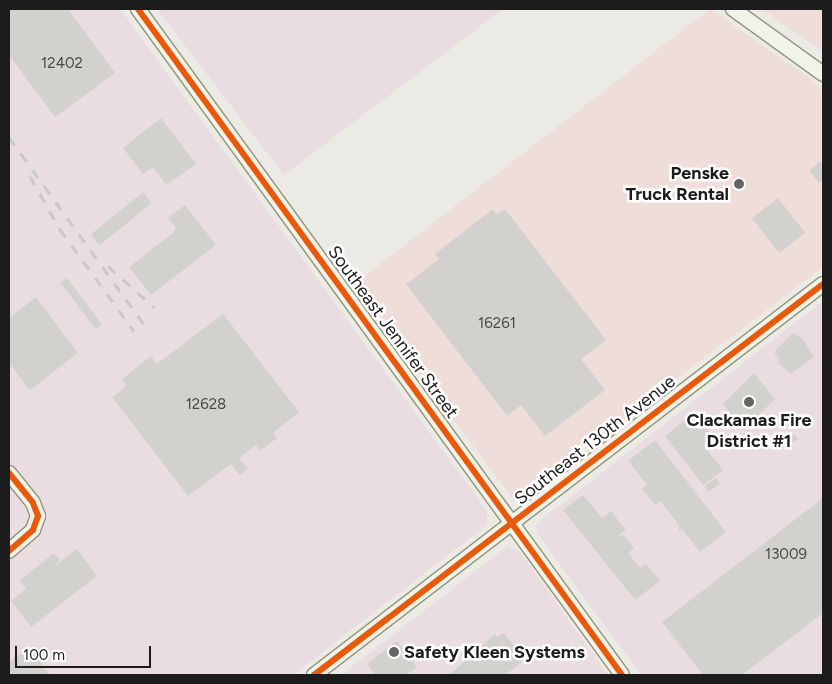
<!DOCTYPE html>
<style>
body{margin:0}
#map{position:relative;width:832px;height:684px;overflow:hidden;background:#ebeae4;font-family:Figtree,sans-serif}
div>[style]{position:absolute}
[style*='--x']{left:calc(var(--x)*1px);top:calc(var(--y)*1px);width:calc(var(--w)*1px);rotate:calc(var(--a)*1deg)}
.commercial>*{inset:0;background:#eeddd8}
.industrial>*{inset:0;background:#e9dde2}
.building>*{inset:0;background:#d3d1cd;transform-origin:0 0}
.roads{filter:drop-shadow(1px 0 #91957c) drop-shadow(-1px 0 #91957c) drop-shadow(0 1px #91957c) drop-shadow(0 -1px #91957c)}
.secondary>*{height:14px;margin:-7px;padding:0 7px;transform-origin:7px;border-radius:7px;background:#f1f2e8}
.rail>*{height:2.5px;margin-top:-1.25px;transform-origin:0;background:repeating-linear-gradient(90deg,#c9c9c8 0 10px,transparent 0 20px)}
.cycleway>*{height:6px;margin:-3px;padding:0 3px;transform-origin:3px;border-radius:3px;background:#e8590c}
.dots>*{width:14px;height:14px;translate:-50% -50%;box-sizing:border-box;border:2px solid #fff;border-radius:50%}
span{translate:-50% -50%;white-space:nowrap;text-align:center;line-height:1.15;-webkit-text-stroke:5px #fff;paint-order:stroke}
.number-label{font-size:15px;color:#4a4948}
.number-label span{-webkit-text-stroke-width:0}
.poi-label{font-size:18px;color:#1c1c1c;font-weight:700}
.right{translate:-100% -50%;text-align:right}
.left{translate:0 -50%;text-align:left}
.street-label{font-size:18px;color:#1c1c1c}
.frame{position:absolute;inset:0;border:10px solid #1c1c1c;pointer-events:none}
.scale{position:absolute;left:15px;top:646px;width:136px;height:22px;box-sizing:border-box;border:2px solid #1c1c1c;border-top:0;padding-left:6px;font-size:15px;line-height:18px;white-space:nowrap;color:#1c1c1c;-webkit-text-stroke:4px #fff;paint-order:stroke}
</style>
<div id="map">
<div class="commercial">
<div style="clip-path:polygon(710px 9px,811px 79px,823px 92px,823px 267px,515px 502px,353px 285px)"></div>
<div style="clip-path:polygon(762px 9px,823px 9px,823px 52px,818px 48px)"></div>
</div>
<div class="industrial">
<div style="clip-path:polygon(9px 9px,120px 9px,487px 511px,487px 525px,293px 675px,9px 675px)"></div>
<div style="clip-path:polygon(157px 9px,503px 9px,284px 175px)"></div>
<div style="clip-path:polygon(823px 301px,823px 675px,641px 675px,538px 535px,536px 524px)"></div>
<div style="clip-path:polygon(508px 546px,520px 552px,608px 675px,341px 675px)"></div>
</div>
<div class="building">
<div style="clip-path:polygon(9px 9px,68px 9px,115px 73px,55px 117px,9px 55px)"></div>
<div style="clip-path:polygon(161px 118px,196px 164px,166px 185px,153px 167px,143px 174px,123px 148px)"></div>
<div style="clip-path:polygon(821px 161px,823px 179px,819px 183px,809px 170px)"></div>
<div style="left:143px;top:192px;width:14px;height:67px;rotate:51deg"></div>
<div style="left:778px;top:198px;width:44px;height:33px;rotate:52deg"></div>
<div style="clip-path:polygon(185px 205px,216px 245px,151px 295px,129px 267px,174px 232px,176px 228px,168px 218px)"></div>
<div style="clip-path:polygon(493px 209px,497px 215px,505px 209px,606px 340px,581px 359px,605px 390px,545px 436px,521px 405px,507px 416px,406px 284px,439px 259px,435px 254px)"></div>
<div style="left:67px;top:278px;width:58px;height:8px;rotate:53deg"></div>
<div style="clip-path:polygon(36px 297px,78px 353px,30px 390px,9px 363px,9px 318px)"></div>
<div style="clip-path:polygon(223px 314px,299px 412px,273px 433px,277px 438px,260px 451px,256px 445px,239px 458px,248px 469px,240px 475px,231px 464px,188px 496px,112px 397px,127px 386px,122px 379px,151px 356px,157px 364px)"></div>
<div style="clip-path:polygon(793px 333px,802px 338px,814px 357px,791px 374px,777px 362px,780px 360px,774px 352px)"></div>
<div style="clip-path:polygon(754px 373px,775px 399px,743px 430px,723px 404px)"></div>
<div style="clip-path:polygon(685px 420px,690px 428px,700px 420px,713px 437px,703px 445px,723px 470px,703px 485px,665px 436px)"></div>
<div style="clip-path:polygon(794px 434px,798px 439px,787px 447px,784px 442px)"></div>
<div style="clip-path:polygon(655px 440px,726px 532px,700px 552px,682px 529px,679px 532px,679px 525px,660px 501px,655px 505px,642px 489px,647px 485px,628px 461px)"></div>
<div style="left:716px;top:478px;width:7px;height:14px;rotate:56deg"></div>
<div style="clip-path:polygon(583px 495px,602px 518px,611px 511px,626px 530px,616px 537px,624px 535px,634px 548px,628px 553px,640px 568px,646px 564px,660px 581px,635px 600px,563px 510px)"></div>
<div style="clip-path:polygon(823px 498px,823px 613px,742px 675px,703px 675px,662px 622px)"></div>
<div style="clip-path:polygon(77px 549px,97px 576px,31px 627px,11px 601px,26px 589px,20px 580px,54px 553px,60px 560px,53px 567px)"></div>
<div style="clip-path:polygon(504px 633px,525px 660px,505px 675px,449px 675px,495px 634px,497px 637px)"></div>
<div style="clip-path:polygon(397px 641px,417px 667px,406px 675px,376px 675px,367px 664px)"></div>
<div style="clip-path:polygon(29px 647px,50px 675px,9px 675px,9px 662px)"></div>
</div>
<div class="roads">
<div class="secondary">
<div style="--x:138;--y:9;--w:823;--a:53.99"></div>
<div style="--x:733;--y:9;--w:111;--a:35.8"></div>
<div style="--x:9;--y:473;--w:38;--a:51"></div>
<div style="--x:33;--y:503;--w:14;--a:69"></div>
<div style="--x:38;--y:516;--w:15;--a:110"></div>
<div style="--x:33;--y:530;--w:32;--a:139"></div>
<div style="--x:314;--y:675;--w:642;--a:-37.53"></div>
</div>
</div>
<div class="rail">
<div style="--x:9;--y:137;--w:231;--a:54.2"></div>
<div style="--x:30;--y:176;--w:61;--a:60.5"></div>
<div style="--x:60;--y:229;--w:126;--a:54"></div>
<div style="--x:108;--y:266;--w:63;--a:41.8"></div>
</div>
<div class="cycleway">
<div style="--x:138;--y:9;--w:823;--a:53.99"></div>
<div style="--x:9;--y:473;--w:38;--a:51"></div>
<div style="--x:33;--y:503;--w:14;--a:69"></div>
<div style="--x:38;--y:516;--w:15;--a:110"></div>
<div style="--x:33;--y:530;--w:32;--a:139"></div>
<div style="--x:314;--y:675;--w:642;--a:-37.53"></div>
</div>
<div class="dots">
<div style="left:739px;top:184px;background:#646462"></div>
<div style="left:749px;top:402px;background:#646462"></div>
<div style="left:394px;top:652px;background:#646462"></div>
</div>
<div class="number-label">
<span style="left:62px;top:64px">12402</span>
<span style="left:497px;top:324px">16261</span>
<span style="left:206px;top:405px">12628</span>
<span style="left:786px;top:555px">13009</span>
</div>
<div class="poi-label">
<span class="right" style="left:729px;top:184px">Penske<br>Truck Rental</span>
<span style="left:749px;top:431px">Clackamas Fire<br>District #1</span>
<span class="left" style="left:404px;top:652px">Safety Kleen Systems</span>
</div>
<div class="street-label">
<span style="left:393px;top:332px;rotate:54deg">Southeast Jennifer Street</span>
<span style="left:595px;top:440px;rotate:-38deg">Southeast 130th Avenue</span>
</div>
<div class="frame"></div>
<div class="scale">100 m</div>
</div>
